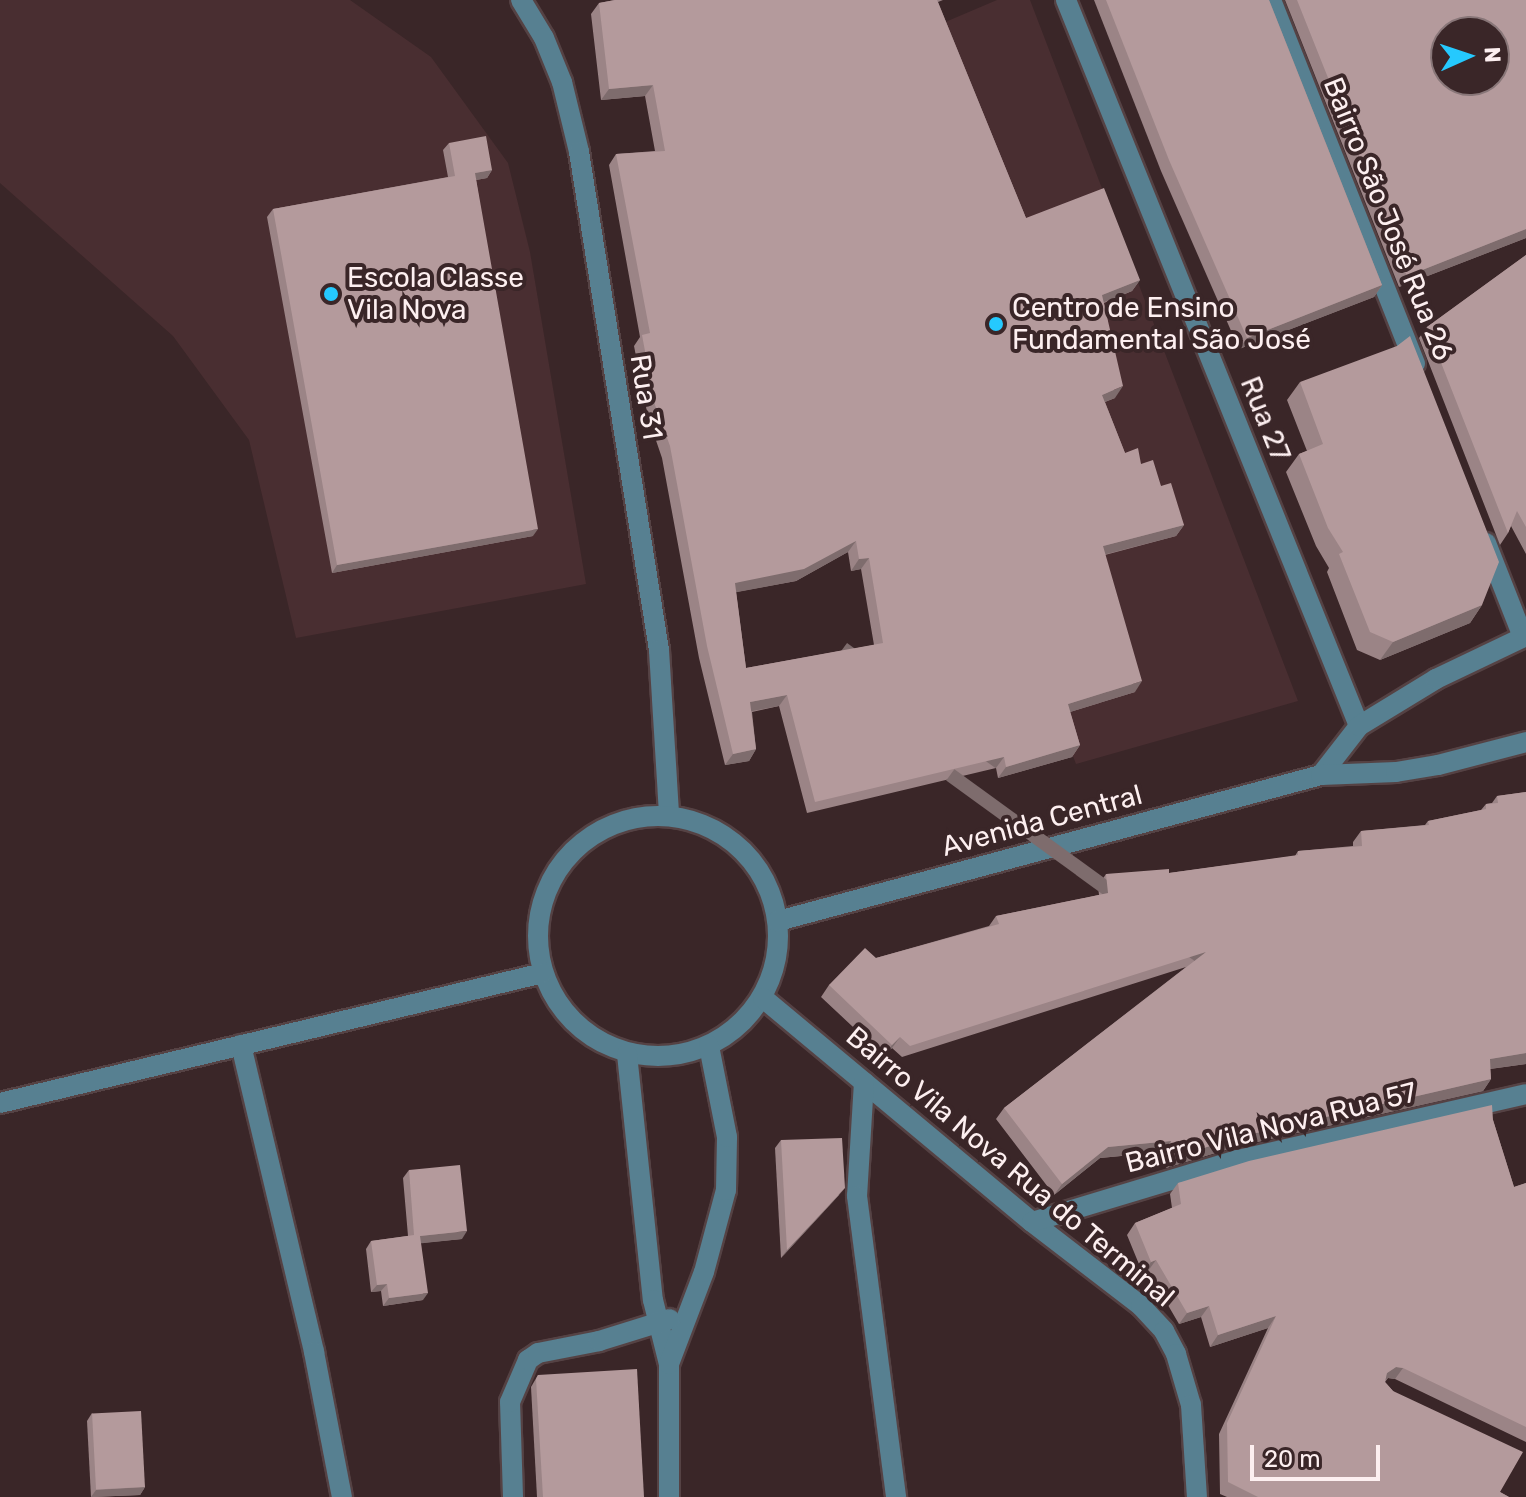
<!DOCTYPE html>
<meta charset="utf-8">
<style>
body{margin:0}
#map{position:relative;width:1526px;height:1497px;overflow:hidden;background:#3a2628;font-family:Rubik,sans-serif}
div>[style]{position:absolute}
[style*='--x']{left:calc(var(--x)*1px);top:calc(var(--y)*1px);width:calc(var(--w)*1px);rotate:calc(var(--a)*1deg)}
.built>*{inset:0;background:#492e31}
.roads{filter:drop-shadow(2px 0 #554244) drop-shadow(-2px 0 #554244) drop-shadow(0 2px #554244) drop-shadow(0 -2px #554244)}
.minor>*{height:20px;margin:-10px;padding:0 10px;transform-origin:10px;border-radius:10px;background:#578091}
.minor>.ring{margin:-10px;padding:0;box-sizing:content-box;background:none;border:20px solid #578091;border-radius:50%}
.wall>*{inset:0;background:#9b8486}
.shaded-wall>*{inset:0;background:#7e6c6d;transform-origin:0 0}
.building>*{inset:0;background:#b49a9c;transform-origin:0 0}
.dots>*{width:22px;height:22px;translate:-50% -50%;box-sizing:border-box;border:4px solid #3a2628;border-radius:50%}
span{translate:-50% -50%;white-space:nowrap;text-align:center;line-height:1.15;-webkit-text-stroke:8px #3a2628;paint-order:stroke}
.street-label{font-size:28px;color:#fdeff0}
.poi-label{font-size:28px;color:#fdeff0}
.left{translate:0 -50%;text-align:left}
.north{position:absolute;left:1430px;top:16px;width:80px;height:80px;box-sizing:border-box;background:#3a2628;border:2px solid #887678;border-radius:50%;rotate:87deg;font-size:22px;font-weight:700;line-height:32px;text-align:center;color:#fdeff0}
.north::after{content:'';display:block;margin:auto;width:28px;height:36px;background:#25c9fe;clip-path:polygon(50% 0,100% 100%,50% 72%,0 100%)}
.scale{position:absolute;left:1250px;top:1445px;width:130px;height:36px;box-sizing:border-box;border:4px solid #fdeff0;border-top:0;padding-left:10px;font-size:24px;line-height:28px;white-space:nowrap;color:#fdeff0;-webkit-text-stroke:6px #3a2628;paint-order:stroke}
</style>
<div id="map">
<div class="built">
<div style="clip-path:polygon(0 0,350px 0,431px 57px,508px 163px,530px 252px,586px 584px,296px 638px,249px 440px,173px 336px,0 183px)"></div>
<div style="clip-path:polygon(997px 0,1030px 0,1298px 701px,1076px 764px,1014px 604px,757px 102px)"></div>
</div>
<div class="roads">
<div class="minor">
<div style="--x:521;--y:0;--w:44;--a:58.8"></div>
<div style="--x:544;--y:38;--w:48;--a:67.8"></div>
<div style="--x:562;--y:82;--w:72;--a:76.3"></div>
<div style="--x:579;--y:152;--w:504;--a:80.87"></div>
<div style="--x:659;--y:650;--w:165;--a:86.5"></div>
<div style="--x:1066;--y:0;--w:783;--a:68.02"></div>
<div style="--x:1271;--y:0;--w:391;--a:68.4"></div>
<div style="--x:1486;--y:543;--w:101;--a:68.5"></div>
<div style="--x:1321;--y:775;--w:62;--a:-52.2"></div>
<div style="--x:1359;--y:726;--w:90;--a:-31.4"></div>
<div style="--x:1436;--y:679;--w:100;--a:-25.5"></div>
<div class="ring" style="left:538px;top:816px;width:220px;height:220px"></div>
<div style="--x:778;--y:921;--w:562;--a:-15.05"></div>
<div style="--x:1321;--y:775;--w:75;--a:-2.3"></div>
<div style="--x:1396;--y:772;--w:43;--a:-9.5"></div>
<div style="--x:1438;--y:765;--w:91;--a:-14.6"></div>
<div style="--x:763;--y:998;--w:350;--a:39.8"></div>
<div style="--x:1032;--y:1222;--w:138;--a:37.6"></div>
<div style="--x:1141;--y:1306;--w:34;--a:47"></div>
<div style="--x:1164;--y:1331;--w:26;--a:62"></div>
<div style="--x:1176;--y:1354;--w:53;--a:73.6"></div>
<div style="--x:1191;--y:1405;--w:92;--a:86.3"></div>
<div style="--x:241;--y:1045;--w:316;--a:76.6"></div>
<div style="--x:314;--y:1352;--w:148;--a:79.1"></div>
<div style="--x:627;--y:1054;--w:247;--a:84"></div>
<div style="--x:653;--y:1300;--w:66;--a:76"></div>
<div style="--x:669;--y:1364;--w:133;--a:90"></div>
<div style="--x:864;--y:1082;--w:114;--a:93.5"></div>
<div style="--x:857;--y:1196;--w:304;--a:82.6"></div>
<div style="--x:0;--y:1103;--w:558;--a:-13.46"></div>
<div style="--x:1032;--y:1222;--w:215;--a:-16.8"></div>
<div style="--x:1238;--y:1160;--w:295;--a:-12.9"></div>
<div style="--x:669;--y:1364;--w:98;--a:-69.2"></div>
<div style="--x:704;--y:1272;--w:85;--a:-75"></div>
<div style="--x:726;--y:1190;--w:53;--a:-88.9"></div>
<div style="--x:727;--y:1137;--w:93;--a:-101.2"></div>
<div style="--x:513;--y:1497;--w:95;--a:-91.8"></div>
<div style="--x:510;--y:1402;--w:46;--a:-66.8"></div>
<div style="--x:528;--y:1360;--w:12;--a:-35"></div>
<div style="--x:538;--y:1353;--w:62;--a:-11.1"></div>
<div style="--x:599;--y:1341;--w:74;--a:-17.2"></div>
</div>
</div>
<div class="wall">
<div style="clip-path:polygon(evenodd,615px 0,943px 0,938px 2px,1026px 218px,1140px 280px,1132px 291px,1104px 303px,1115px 398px,1105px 402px,1125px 453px,1141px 464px,1161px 486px,1184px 525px,1176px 536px,1105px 555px,1135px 692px,1070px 712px,1080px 745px,1072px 757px,998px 778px,996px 768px,807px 813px,779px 706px,752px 712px,756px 749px,749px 761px,725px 765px,699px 658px,662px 458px,648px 417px,634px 346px,640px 337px,609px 165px,616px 154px,655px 151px,645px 96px,601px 100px,591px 14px,599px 3px,615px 0,848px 552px,851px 571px,861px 569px,874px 645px,746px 668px,736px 592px,796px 581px,848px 552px)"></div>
<div style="clip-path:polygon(1094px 0,1269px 0,1382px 285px,1374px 297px,1239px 349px,1161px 171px)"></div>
<div style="clip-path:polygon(1285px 0,1526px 0,1526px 238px,1399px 287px)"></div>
<div style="clip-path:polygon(449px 143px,492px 170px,487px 178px,476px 180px,533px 536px,332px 573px,267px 217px,273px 209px,448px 177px,443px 150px)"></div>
<div style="clip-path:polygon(1526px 255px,1526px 554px,1511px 526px,1508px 533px,1500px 545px,1419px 338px,1427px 327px)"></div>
<div style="clip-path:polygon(1300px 382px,1482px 605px,1470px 623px,1380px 660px,1357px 650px,1327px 572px,1329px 568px,1316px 546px,1286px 472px,1299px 454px,1307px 451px,1287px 400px)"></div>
<div style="clip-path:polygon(1526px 792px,1526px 1064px,1490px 1069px,1491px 1079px,1483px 1091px,1235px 1147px,1166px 1168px,1163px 1152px,1100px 1158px,1054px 1195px,996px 1119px,1004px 1108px,1186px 967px,902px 1057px,892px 1048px,884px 1056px,821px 997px,829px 985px,876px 958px,989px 926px,996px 916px,1099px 895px,1098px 886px,1106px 874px,1169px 873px,1295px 856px,1298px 851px,1353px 846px,1353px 842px,1361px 831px,1425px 825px,1428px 821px,1481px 810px,1486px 804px,1492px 803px,1497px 796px)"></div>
<div style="clip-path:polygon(1493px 1120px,1514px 1187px,1526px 1183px,1526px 1442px,1395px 1379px,1388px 1378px,1385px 1382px,1393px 1391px,1500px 1492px,1509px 1497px,1227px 1497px,1220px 1494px,1219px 1434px,1268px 1328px,1210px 1347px,1201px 1317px,1179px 1324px,1148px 1271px,1143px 1274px,1127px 1235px,1135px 1223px,1172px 1208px,1170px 1194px,1178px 1183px)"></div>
<div style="clip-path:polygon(781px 1140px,839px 1195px,781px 1258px,775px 1148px)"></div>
<div style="clip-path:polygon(409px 1170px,462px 1239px,421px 1243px,423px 1300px,383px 1306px,381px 1291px,371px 1292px,366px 1249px,371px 1241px,408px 1236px,403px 1178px)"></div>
<div style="clip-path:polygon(538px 1375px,644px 1497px,537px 1497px,531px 1387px)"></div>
<div style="clip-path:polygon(92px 1413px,145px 1487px,140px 1495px,91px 1497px,87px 1421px)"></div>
</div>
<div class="shaded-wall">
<div style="clip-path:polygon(653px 85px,645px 96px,601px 100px,609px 89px)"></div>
<div style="clip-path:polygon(492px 170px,487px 178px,470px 181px,475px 173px)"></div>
<div style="clip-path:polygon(1526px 229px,1526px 238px,1399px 287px,1407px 276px)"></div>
<div style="clip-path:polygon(1140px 280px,1132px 291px,1094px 306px,1102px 295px)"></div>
<div style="clip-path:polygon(1382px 285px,1374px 297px,1239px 349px,1247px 338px)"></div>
<div style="clip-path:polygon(1123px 386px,1115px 398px,1094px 406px,1102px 395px)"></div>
<div style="clip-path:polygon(1184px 525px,1176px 536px,1095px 557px,1103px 546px)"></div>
<div style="clip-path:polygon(538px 529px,533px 536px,332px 573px,337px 565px)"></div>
<div style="clip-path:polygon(856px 541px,848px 552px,796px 581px,727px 594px,735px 583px)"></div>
<div style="clip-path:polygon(869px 558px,861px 569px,851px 571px,859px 559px)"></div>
<div style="clip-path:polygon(1482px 605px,1470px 623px,1380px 660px,1393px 642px)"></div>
<div style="clip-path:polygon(1142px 681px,1135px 692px,1060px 715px,1068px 704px)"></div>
<div style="clip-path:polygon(787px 695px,779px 706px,742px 713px,750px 702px)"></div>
<div style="clip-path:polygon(1080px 745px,1072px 757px,998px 778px,1006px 767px)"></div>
<div style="clip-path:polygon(756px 749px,749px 761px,725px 765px,733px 754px)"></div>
<div style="left:1004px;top:757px;width:14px;height:194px;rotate:126deg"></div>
<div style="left:1206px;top:952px;width:14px;height:311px;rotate:126deg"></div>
<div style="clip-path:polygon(900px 1037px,892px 1048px,884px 1056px,892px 1045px)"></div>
<div style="clip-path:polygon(1526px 1053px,1526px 1064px,1482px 1070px,1490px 1059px)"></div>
<div style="clip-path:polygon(1491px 1079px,1483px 1091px,1235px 1147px,1166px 1168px,1174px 1157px,1243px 1136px)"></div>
<div style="clip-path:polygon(1171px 1141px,1163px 1152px,1100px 1158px,1054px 1195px,1062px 1184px,1108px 1147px)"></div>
<div style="clip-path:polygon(845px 1188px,839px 1195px,781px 1258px,787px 1250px)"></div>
<div style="clip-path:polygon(467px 1231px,462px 1239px,415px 1244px,420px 1236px)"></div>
<div style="clip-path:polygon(1156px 1260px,1148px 1271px,1143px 1274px,1151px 1262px)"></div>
<div style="clip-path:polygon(387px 1284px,381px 1291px,371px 1292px,377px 1285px)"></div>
<div style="clip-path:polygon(428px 1293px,423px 1300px,383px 1306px,389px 1298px)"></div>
<div style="clip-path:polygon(1209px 1306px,1201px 1317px,1179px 1324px,1187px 1313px)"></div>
<div style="clip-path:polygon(1276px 1316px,1268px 1328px,1210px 1347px,1218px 1335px)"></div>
<div style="clip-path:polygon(1396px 1367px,1403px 1368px,1395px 1379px,1388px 1378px,1379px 1385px,1387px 1373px)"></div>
<div style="clip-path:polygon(145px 1487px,140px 1495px,91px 1497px,96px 1490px)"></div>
</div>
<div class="building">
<div style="clip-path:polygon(evenodd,615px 0,937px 0,1026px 218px,1104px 188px,1140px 280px,1102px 295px,1123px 386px,1102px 395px,1125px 453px,1138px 448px,1141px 464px,1153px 460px,1161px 486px,1171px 483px,1184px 525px,1103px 546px,1142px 681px,1068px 704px,1080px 745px,1006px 767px,1004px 757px,815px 802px,787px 695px,750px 702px,756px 749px,733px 754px,707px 646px,670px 446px,655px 405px,642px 335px,650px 333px,616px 154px,665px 151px,653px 85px,609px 89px,599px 3px,615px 0,856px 541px,859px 559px,869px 558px,883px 643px,746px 668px,735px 583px,804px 569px,856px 541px)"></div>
<div style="clip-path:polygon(1106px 0,1269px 0,1382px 285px,1247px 338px,1169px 160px)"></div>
<div style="clip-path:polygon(evenodd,1297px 0,1526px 0,1526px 229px,1407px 276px,1297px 0,1446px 32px,1494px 32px,1494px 80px,1446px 80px,1446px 32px)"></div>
<div style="clip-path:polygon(486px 136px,492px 170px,475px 173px,538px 529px,337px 565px,273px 209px,455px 176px,449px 143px)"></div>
<div style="clip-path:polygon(1526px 255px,1526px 527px,1517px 511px,1508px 533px,1427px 327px)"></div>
<div style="clip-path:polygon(1410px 336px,1499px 562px,1482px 605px,1393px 642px,1370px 632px,1339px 554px,1343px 552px,1328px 528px,1299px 454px,1323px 444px,1300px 382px,1397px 346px)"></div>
<div style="clip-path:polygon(1526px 792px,1526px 1053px,1490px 1059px,1491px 1079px,1243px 1136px,1174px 1157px,1171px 1141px,1108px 1147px,1062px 1184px,1004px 1108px,1206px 952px,910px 1046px,900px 1037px,892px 1045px,829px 985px,865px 948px,876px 958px,999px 924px,996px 916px,1108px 893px,1106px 874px,1169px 869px,1169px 873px,1298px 855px,1298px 851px,1362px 846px,1361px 831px,1429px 825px,1428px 821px,1486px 809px,1486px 804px,1498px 803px,1497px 796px)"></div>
<div style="clip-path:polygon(1492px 1105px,1493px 1120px,1514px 1187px,1526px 1183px,1526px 1427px,1403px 1368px,1396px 1367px,1387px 1373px,1385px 1382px,1393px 1391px,1523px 1452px,1500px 1492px,1509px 1497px,1258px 1497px,1228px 1482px,1227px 1423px,1276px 1316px,1218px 1335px,1209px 1306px,1187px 1313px,1156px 1260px,1151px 1262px,1135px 1223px,1181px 1204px,1178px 1183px,1249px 1161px)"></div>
<div style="clip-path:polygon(842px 1138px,845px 1188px,787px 1250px,781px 1140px)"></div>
<div style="clip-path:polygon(460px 1165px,467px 1231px,420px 1236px,428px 1293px,389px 1298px,387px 1284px,377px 1285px,371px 1241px,414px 1235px,409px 1170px)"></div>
<div style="clip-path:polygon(637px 1369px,644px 1497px,543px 1497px,536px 1379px,538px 1375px)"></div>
<div style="left:141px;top:1411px;width:76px;height:49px;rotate:87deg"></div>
</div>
<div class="dots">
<div style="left:331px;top:294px;background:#25c9fe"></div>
<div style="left:996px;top:324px;background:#25c9fe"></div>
</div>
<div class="street-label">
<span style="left:1388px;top:219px;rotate:68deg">Bairro São José Rua 26</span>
<span style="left:646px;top:397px;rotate:81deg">Rua 31</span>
<span style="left:1265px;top:419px;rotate:68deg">Rua 27</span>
<span style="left:1042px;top:821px;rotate:-15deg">Avenida Central</span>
<span style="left:1271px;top:1128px;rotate:-14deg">Bairro Vila Nova Rua 57</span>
<span style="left:1010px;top:1167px;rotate:40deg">Bairro Vila Nova Rua do Terminal</span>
</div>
<div class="poi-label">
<span class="left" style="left:347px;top:294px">Escola Classe<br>Vila Nova</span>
<span class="left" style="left:1012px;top:324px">Centro de Ensino<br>Fundamental São José</span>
</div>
<div class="north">N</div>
<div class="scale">20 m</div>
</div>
